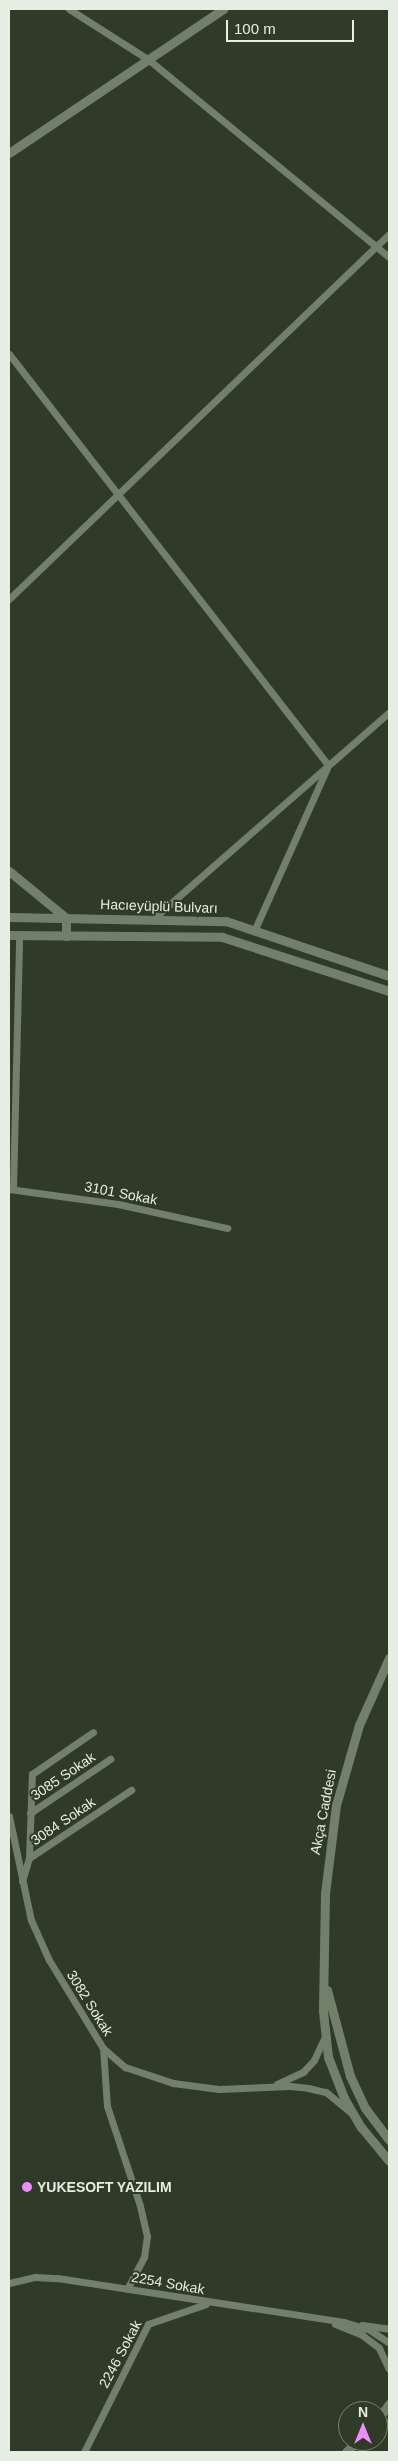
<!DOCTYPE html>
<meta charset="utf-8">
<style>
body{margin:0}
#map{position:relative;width:398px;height:2461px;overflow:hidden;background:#2f3a28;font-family:Helvetica,sans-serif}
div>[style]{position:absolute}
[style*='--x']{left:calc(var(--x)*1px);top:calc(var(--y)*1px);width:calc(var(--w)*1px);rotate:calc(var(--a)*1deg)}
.minor>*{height:7px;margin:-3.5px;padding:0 3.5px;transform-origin:3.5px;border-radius:3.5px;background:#727f6b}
.tertiary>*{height:9px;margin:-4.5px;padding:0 4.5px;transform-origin:4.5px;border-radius:4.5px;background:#727f6b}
.dots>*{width:14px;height:14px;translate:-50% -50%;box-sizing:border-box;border:2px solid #2f3a28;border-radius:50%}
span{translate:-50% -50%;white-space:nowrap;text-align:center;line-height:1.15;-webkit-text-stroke:4px #2f3a28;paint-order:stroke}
.street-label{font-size:14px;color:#e6ede2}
.poi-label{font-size:14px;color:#e6ede2;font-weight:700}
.left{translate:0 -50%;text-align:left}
.frame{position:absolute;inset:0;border:10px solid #e6ede2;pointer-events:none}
.north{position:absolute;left:338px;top:2401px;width:50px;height:50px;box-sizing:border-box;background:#2f3a28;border:1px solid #788272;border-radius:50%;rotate:0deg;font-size:14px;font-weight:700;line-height:20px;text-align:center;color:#e6ede2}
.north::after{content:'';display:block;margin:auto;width:18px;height:22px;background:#ea8dfd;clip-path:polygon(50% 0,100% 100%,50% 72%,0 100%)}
.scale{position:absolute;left:226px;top:20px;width:128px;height:22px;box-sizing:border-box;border:2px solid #e6ede2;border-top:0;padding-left:6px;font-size:15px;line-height:18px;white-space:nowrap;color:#e6ede2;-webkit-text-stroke:4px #2f3a28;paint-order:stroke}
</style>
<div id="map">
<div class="minor">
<div style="--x:69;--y:9;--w:95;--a:32.5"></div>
<div style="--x:149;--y:60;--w:310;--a:39.4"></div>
<div style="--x:9;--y:354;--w:520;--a:52.18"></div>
<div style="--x:9;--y:599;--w:527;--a:-43.85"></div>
<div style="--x:154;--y:918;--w:313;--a:-41.2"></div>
<div style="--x:255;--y:929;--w:176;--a:-65.9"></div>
<div style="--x:9;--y:1189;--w:110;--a:7.8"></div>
<div style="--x:118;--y:1204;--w:112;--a:12.4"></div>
<div style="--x:13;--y:1189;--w:254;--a:-88.6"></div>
<div style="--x:30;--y:1813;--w:97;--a:-34"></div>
<div style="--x:9;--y:1816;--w:106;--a:78.1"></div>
<div style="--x:31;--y:1920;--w:44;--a:65.8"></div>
<div style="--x:49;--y:1960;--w:103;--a:58.5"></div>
<div style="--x:103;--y:2048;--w:58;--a:86.1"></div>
<div style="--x:107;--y:2106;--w:105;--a:71.7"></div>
<div style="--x:140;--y:2206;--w:31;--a:77"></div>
<div style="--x:147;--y:2236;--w:21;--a:98"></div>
<div style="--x:144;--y:2257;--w:36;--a:118"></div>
<div style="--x:29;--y:1858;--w:84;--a:-88"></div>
<div style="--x:32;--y:1774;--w:74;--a:-34.5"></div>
<div style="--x:22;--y:1881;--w:24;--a:-73"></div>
<div style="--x:29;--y:1858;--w:123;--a:-33.7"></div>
<div style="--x:104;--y:2049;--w:28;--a:41"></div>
<div style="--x:125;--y:2067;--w:51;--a:18.4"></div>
<div style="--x:173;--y:2083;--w:46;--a:7.4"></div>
<div style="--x:219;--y:2089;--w:71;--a:-2.4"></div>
<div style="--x:290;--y:2086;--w:18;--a:6"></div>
<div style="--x:308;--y:2088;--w:18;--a:13"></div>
<div style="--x:326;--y:2092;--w:31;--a:40"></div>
<div style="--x:277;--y:2084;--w:29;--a:-25"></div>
<div style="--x:303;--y:2072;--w:16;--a:-47"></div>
<div style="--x:314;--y:2060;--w:26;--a:-65"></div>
<div style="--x:9;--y:2283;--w:27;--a:-13"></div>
<div style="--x:35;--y:2277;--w:22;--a:3"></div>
<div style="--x:57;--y:2278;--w:290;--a:8.7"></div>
<div style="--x:344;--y:2322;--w:27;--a:17"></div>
<div style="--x:370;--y:2330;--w:23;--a:34"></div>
<div style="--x:335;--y:2324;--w:29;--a:22"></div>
<div style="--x:362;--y:2335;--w:21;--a:37"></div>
<div style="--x:379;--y:2348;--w:23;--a:65"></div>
<div style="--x:362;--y:2325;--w:27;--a:8"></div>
<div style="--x:84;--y:2452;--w:143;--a:-63.4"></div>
<div style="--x:148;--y:2324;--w:61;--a:-19"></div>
</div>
<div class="tertiary">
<div style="--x:9;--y:153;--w:258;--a:-33.9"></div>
<div style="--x:9;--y:871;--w:74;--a:39.5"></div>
<div style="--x:66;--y:918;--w:18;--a:90"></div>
<div style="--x:9;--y:917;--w:217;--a:1.1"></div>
<div style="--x:226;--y:921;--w:172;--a:18.6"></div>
<div style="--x:9;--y:935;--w:213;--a:0.5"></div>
<div style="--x:222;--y:937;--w:176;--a:17.9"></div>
<div style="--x:389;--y:1658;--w:73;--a:114.1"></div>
<div style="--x:359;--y:1725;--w:83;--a:106"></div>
<div style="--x:336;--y:1805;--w:89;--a:97.1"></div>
<div style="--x:325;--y:1893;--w:118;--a:91"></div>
<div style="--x:323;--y:2011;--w:46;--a:83.8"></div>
<div style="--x:328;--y:2057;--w:44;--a:68.7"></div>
<div style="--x:344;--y:2098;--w:34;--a:60"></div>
<div style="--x:361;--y:2127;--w:44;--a:50.5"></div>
<div style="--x:327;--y:1990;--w:89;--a:75"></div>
<div style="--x:350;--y:2076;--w:35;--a:65"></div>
<div style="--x:365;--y:2108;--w:40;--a:53"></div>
<div style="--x:378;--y:2419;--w:19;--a:-54"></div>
<div style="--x:378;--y:2427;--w:12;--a:-20"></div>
<div style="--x:346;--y:2452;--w:16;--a:-43"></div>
</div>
<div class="dots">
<div style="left:27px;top:2187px;background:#ea8dfd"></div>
</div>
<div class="street-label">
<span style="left:159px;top:906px;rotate:2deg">Hacıeyüplü Bulvarı</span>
<span style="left:121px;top:1193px;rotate:11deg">3101 Sokak</span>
<span style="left:63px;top:1776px;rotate:-34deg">3085 Sokak</span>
<span style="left:323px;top:1812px;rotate:-79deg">Akça Caddesi</span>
<span style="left:63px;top:1821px;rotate:-34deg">3084 Sokak</span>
<span style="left:90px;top:2003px;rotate:58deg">3082 Sokak</span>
<span style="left:168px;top:2283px;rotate:10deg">2254 Sokak</span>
<span style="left:120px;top:2354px;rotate:-62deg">2246 Sokak</span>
</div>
<div class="poi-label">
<span class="left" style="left:37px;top:2187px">YUKESOFT YAZILIM</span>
</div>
<div class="frame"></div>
<div class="north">N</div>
<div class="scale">100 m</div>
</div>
